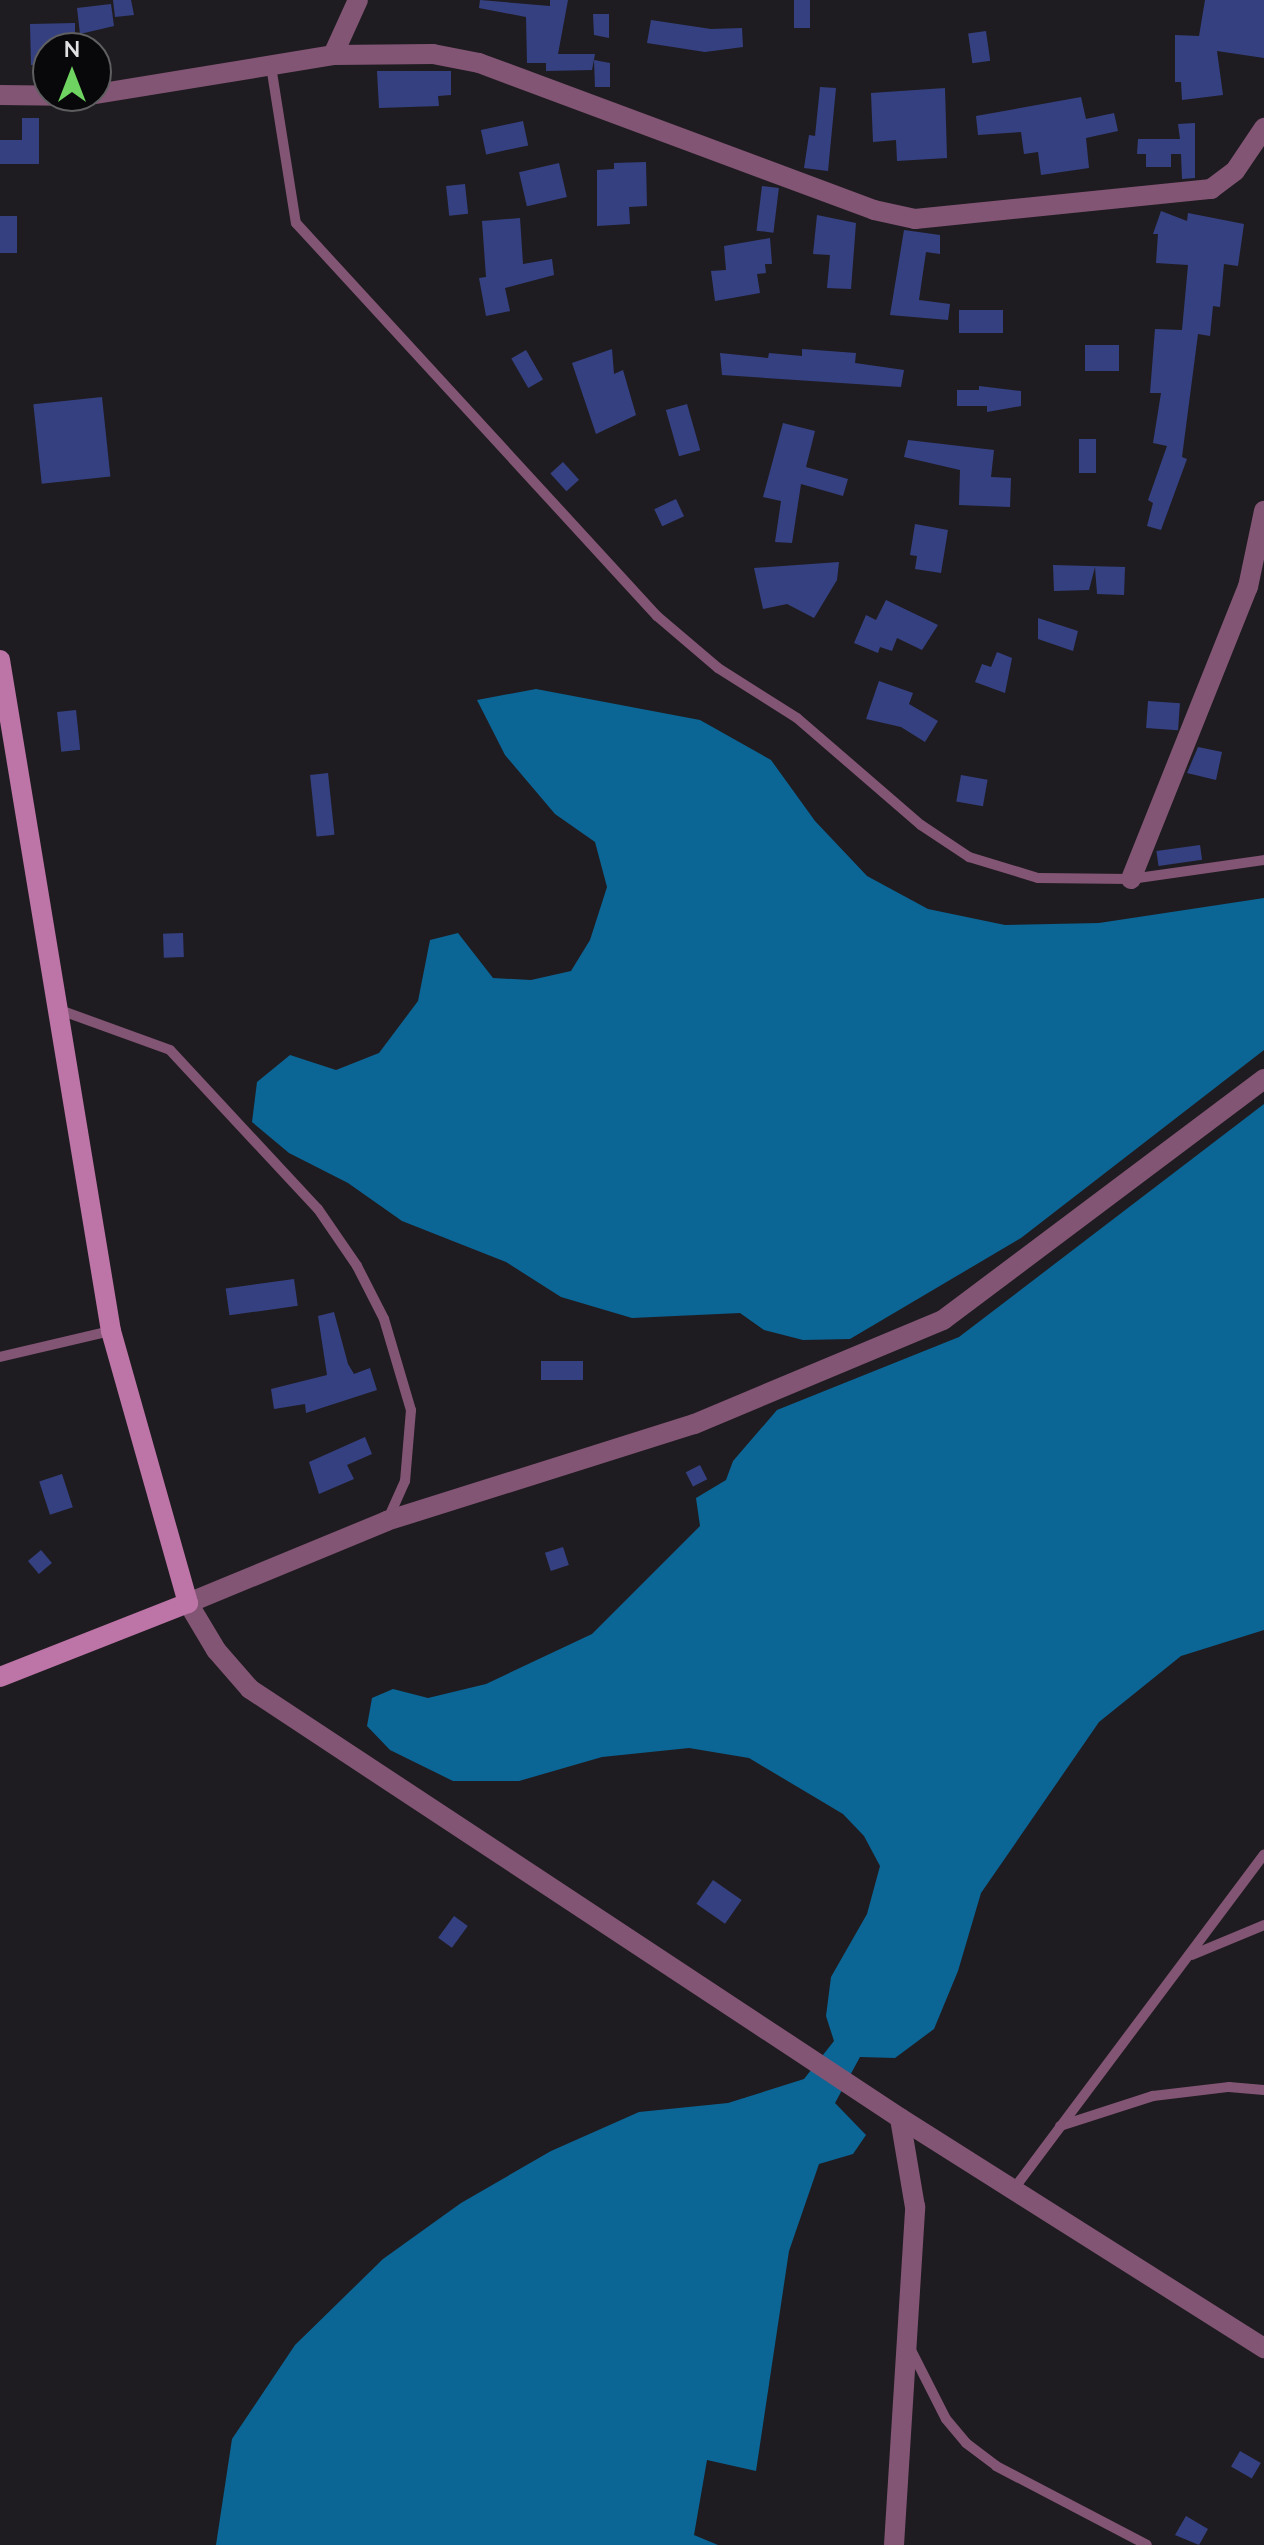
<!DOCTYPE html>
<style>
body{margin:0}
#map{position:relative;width:1264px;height:2545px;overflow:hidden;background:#1f1c21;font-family:"Nunito Sans",sans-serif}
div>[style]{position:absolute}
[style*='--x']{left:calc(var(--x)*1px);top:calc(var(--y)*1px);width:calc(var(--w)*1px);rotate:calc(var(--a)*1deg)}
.water>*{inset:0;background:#0b6595}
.building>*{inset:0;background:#354080;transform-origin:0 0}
.lane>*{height:10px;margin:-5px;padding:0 5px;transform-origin:5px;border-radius:5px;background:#835575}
.street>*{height:20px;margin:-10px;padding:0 10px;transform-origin:10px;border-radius:10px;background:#835575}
.secondary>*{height:20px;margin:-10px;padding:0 10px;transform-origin:10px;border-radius:10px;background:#bd74a7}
span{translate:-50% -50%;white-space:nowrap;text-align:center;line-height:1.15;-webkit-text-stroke:6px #080709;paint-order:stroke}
.north{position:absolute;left:32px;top:32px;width:80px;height:80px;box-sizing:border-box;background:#080709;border:2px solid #5f5e60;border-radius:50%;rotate:0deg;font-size:22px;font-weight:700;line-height:32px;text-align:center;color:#e1e0e3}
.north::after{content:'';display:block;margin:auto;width:28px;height:36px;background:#6ed361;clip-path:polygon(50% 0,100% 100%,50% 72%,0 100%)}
</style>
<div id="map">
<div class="water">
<div style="clip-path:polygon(536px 689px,700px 720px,771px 760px,815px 821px,867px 876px,928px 909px,1005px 925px,1099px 923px,1264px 898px,1264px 1050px,1021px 1238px,850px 1339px,803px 1340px,764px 1330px,740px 1313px,632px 1318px,561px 1297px,506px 1262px,402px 1221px,348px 1183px,289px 1153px,252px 1122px,257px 1082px,290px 1055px,336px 1070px,379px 1053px,418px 1001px,430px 940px,458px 933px,493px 978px,531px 980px,571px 971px,590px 940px,607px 887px,595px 842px,555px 814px,505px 755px,477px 700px)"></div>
<div style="clip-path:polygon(1264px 1104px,1264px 1630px,1181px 1656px,1099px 1722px,981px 1893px,958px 1971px,934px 2029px,895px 2058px,860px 2057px,835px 2103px,866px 2135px,853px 2154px,819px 2164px,789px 2251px,756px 2471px,707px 2460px,694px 2535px,718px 2545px,216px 2545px,232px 2439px,295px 2345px,383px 2259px,461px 2203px,551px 2151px,639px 2112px,728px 2103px,804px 2079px,834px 2041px,826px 2016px,831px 1977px,867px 1914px,880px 1866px,864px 1836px,843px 1814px,749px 1758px,689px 1748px,602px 1757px,519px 1781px,453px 1781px,390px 1750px,367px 1726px,372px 1698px,393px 1689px,428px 1698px,486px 1684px,592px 1634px,700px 1526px,696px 1498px,726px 1480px,733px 1461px,777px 1410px,959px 1337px)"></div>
</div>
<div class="building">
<div style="clip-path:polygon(113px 0,131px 0,134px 15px,115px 17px)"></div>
<div style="clip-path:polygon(480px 0,550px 6px,550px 0,568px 0,558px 54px,595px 54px,592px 70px,546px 71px,546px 63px,527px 63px,526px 17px,479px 8px)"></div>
<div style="left:794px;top:0;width:16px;height:28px"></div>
<div style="clip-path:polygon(1205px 0,1264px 0,1264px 58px,1217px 51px,1223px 95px,1182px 100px,1181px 82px,1175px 82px,1175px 35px,1199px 36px)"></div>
<div style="clip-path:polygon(111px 4px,114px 26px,80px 34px,77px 8px)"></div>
<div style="clip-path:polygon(593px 14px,609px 14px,609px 38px,594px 35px)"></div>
<div style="clip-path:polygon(651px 20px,711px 29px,742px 28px,743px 47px,705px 52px,647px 43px)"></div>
<div style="clip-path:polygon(75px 23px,75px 48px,48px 48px,48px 64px,31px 65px,30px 24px)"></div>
<div style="left:986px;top:31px;width:30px;height:18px;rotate:82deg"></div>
<div style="clip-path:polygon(594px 60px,610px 63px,610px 87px,595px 87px)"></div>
<div style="clip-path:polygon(377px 71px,451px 71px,451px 95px,438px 96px,439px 106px,379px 108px)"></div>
<div style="clip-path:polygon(820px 87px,836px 88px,828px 171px,804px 168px,809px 135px,815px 136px)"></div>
<div style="clip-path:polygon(945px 88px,947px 158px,897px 161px,896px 140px,873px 142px,871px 93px)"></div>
<div style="clip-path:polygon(1081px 97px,1086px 119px,1114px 113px,1118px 131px,1086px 138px,1089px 168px,1041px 175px,1038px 152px,1024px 154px,1021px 132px,978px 135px,976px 116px)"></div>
<div style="clip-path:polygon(22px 118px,39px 118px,39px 164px,0 164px,0 140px,22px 140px)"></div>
<div style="left:523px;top:121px;width:25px;height:43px;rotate:78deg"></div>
<div style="clip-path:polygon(1195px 123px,1195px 178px,1182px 179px,1181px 154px,1171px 154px,1171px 167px,1146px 167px,1146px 154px,1137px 154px,1138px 139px,1180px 139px,1178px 124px)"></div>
<div style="clip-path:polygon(646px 162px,647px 206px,629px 207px,630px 224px,597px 226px,597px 170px,614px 169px,614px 163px)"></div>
<div style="left:559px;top:163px;width:35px;height:41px;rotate:77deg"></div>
<div style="left:465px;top:184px;width:30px;height:19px;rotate:84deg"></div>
<div style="left:762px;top:186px;width:17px;height:45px;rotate:7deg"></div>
<div style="clip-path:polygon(1161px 211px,1187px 221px,1188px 213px,1244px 224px,1238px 266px,1224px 264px,1220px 307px,1213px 306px,1210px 336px,1198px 334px,1182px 457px,1187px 459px,1161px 530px,1147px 526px,1153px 503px,1148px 500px,1167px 446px,1153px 443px,1161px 393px,1150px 393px,1155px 329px,1182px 330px,1188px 265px,1156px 263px,1158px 234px,1153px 234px)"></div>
<div style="clip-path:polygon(817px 215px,856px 223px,851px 289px,827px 288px,830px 255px,813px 254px)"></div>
<div style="left:0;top:216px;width:17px;height:37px"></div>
<div style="clip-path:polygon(520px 218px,523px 264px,552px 259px,554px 275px,505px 288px,510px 311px,486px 316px,479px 278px,486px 277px,482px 221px)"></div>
<div style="clip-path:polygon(904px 230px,940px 235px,940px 254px,926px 252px,919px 300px,950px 304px,948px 320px,890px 315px)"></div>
<div style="clip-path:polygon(770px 238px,772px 264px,765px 264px,766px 273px,757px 274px,760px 293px,715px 301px,711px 271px,726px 270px,724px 246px)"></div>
<div style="left:959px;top:310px;width:44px;height:23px"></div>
<div style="left:1119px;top:345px;width:26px;height:34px;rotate:90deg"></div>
<div style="clip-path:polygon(612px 349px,614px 374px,623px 370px,636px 415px,596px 434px,572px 363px)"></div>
<div style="clip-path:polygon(802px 349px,856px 353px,855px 363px,904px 370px,901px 387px,722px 375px,720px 353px,768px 358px,769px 353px,802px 356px)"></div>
<div style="left:526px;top:350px;width:34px;height:17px;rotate:60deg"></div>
<div style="clip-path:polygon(979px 386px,1021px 391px,1021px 406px,987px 412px,987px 406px,957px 406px,957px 390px,979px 390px)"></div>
<div style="left:102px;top:397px;width:80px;height:69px;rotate:84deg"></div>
<div style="left:687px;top:404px;width:48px;height:22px;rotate:74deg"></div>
<div style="clip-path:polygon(783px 423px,815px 431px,806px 467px,848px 479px,843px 496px,801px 484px,792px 543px,775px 542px,781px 501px,763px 497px)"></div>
<div style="left:1079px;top:439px;width:17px;height:34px"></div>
<div style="clip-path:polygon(908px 440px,994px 450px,991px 477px,1011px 478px,1010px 507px,959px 505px,960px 470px,904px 457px)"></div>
<div style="left:563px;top:462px;width:24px;height:17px;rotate:48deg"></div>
<div style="left:676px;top:499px;width:19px;height:24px;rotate:65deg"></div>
<div style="clip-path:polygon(915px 524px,948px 530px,941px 573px,915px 569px,917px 556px,910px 555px)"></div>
<div style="clip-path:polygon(839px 562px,837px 580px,814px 618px,787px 604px,763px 609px,754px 568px)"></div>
<div style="clip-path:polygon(1053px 565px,1125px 567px,1124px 595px,1097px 594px,1095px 567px,1089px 590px,1054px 591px)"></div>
<div style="clip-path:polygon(886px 600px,938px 625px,922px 650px,897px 638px,892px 651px,880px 647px,878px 653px,854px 643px,866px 615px,876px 620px)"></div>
<div style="clip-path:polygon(1038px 618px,1078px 631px,1073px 651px,1038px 639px)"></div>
<div style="clip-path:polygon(997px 652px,1012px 658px,1005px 693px,975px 682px,982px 664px,991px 667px)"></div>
<div style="clip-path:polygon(879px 681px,913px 693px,909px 704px,938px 721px,925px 742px,901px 727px,866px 719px)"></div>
<div style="left:1148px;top:701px;width:32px;height:27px;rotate:4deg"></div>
<div style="left:76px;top:710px;width:40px;height:19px;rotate:84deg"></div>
<div style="clip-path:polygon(1198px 747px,1222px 752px,1216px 780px,1187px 773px)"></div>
<div style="left:328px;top:773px;width:62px;height:18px;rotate:84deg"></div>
<div style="left:961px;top:775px;width:27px;height:27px;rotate:10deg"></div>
<div style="left:1200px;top:845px;width:15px;height:44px;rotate:82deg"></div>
<div style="left:183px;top:933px;width:24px;height:20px;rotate:88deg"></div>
<div style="left:294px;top:1279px;width:27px;height:69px;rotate:82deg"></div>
<div style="clip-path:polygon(334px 1312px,348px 1364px,354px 1374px,370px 1368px,377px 1390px,306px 1413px,305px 1404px,274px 1409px,271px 1389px,327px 1375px,318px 1316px)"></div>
<div style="left:583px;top:1361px;width:19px;height:42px;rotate:90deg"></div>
<div style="clip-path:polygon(365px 1437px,372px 1454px,347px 1465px,354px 1479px,319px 1494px,309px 1462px)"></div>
<div style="left:700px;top:1465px;width:16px;height:16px;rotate:63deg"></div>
<div style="left:62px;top:1474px;width:35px;height:24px;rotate:72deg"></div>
<div style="left:563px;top:1547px;width:19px;height:19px;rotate:72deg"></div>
<div style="left:41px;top:1550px;width:17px;height:17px;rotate:50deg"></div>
<div style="left:713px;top:1880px;width:35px;height:29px;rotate:35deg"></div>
<div style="left:454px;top:1916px;width:17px;height:27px;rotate:36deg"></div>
<div style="left:1240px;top:2451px;width:24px;height:18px;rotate:30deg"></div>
<div style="clip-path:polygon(1186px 2516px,1208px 2529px,1199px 2545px,1175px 2535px)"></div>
</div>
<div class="lane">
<div style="--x:271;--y:66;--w:159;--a:81"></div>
<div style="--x:296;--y:223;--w:534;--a:47.43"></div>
<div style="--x:657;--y:616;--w:80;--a:40.4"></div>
<div style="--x:718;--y:668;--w:93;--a:32.3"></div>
<div style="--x:797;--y:718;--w:164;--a:40.8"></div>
<div style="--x:921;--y:825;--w:58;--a:33.7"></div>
<div style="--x:969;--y:857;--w:72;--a:16.9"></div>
<div style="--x:1038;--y:878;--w:93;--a:0.6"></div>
<div style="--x:1131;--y:879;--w:134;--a:-8.1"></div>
<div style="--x:57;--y:1009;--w:120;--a:19.9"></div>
<div style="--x:170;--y:1050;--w:217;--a:47.1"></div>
<div style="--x:318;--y:1209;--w:69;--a:55.6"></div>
<div style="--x:357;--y:1266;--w:59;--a:63"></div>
<div style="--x:384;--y:1319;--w:95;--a:73.5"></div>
<div style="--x:411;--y:1410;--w:71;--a:94.8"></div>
<div style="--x:405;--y:1481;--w:42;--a:114.1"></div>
<div style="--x:0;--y:1357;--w:114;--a:-13.2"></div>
<div style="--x:1192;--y:1955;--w:78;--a:-22.6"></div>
<div style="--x:1060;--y:2126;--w:98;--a:-17.9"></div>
<div style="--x:1153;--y:2096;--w:77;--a:-6.8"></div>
<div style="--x:1229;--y:2087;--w:35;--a:5"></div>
<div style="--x:1013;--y:2190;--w:419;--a:-53.2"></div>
<div style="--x:911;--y:2350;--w:77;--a:63.1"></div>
<div style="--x:946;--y:2419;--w:31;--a:50"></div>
<div style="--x:966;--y:2443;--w:38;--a:37"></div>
<div style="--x:996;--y:2466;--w:170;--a:27.6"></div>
</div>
<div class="street">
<div style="--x:333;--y:55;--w:60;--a:-65.6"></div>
<div style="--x:96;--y:94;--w:240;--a:-9.3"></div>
<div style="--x:333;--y:55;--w:100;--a:-0.6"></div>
<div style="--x:433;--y:54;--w:47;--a:11.1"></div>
<div style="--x:479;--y:63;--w:421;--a:20.4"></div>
<div style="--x:874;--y:210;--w:42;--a:12.4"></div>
<div style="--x:915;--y:219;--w:298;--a:-5.8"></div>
<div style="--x:1211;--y:189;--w:30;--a:-37"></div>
<div style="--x:1235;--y:171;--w:52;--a:-56"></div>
<div style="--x:0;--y:95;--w:83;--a:0.7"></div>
<div style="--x:1131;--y:879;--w:315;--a:-68.2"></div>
<div style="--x:1248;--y:587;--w:78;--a:-78.1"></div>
<div style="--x:1264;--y:1079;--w:401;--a:143.1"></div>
<div style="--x:943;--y:1320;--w:270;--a:157.3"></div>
<div style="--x:694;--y:1424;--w:322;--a:162.5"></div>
<div style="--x:387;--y:1521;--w:215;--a:157.6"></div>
<div style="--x:188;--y:1603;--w:55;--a:59.2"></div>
<div style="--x:216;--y:1650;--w:52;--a:48.9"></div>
<div style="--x:250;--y:1689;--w:779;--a:33.42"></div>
<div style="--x:900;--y:2118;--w:431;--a:32.3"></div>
<div style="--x:894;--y:2545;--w:339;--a:-86.4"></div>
<div style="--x:915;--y:2207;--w:90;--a:-99.6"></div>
</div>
<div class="secondary">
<div style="--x:0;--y:660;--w:680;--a:80.61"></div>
<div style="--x:111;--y:1331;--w:283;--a:74.2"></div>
<div style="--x:188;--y:1603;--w:202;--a:158.5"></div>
</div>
<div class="north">N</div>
</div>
